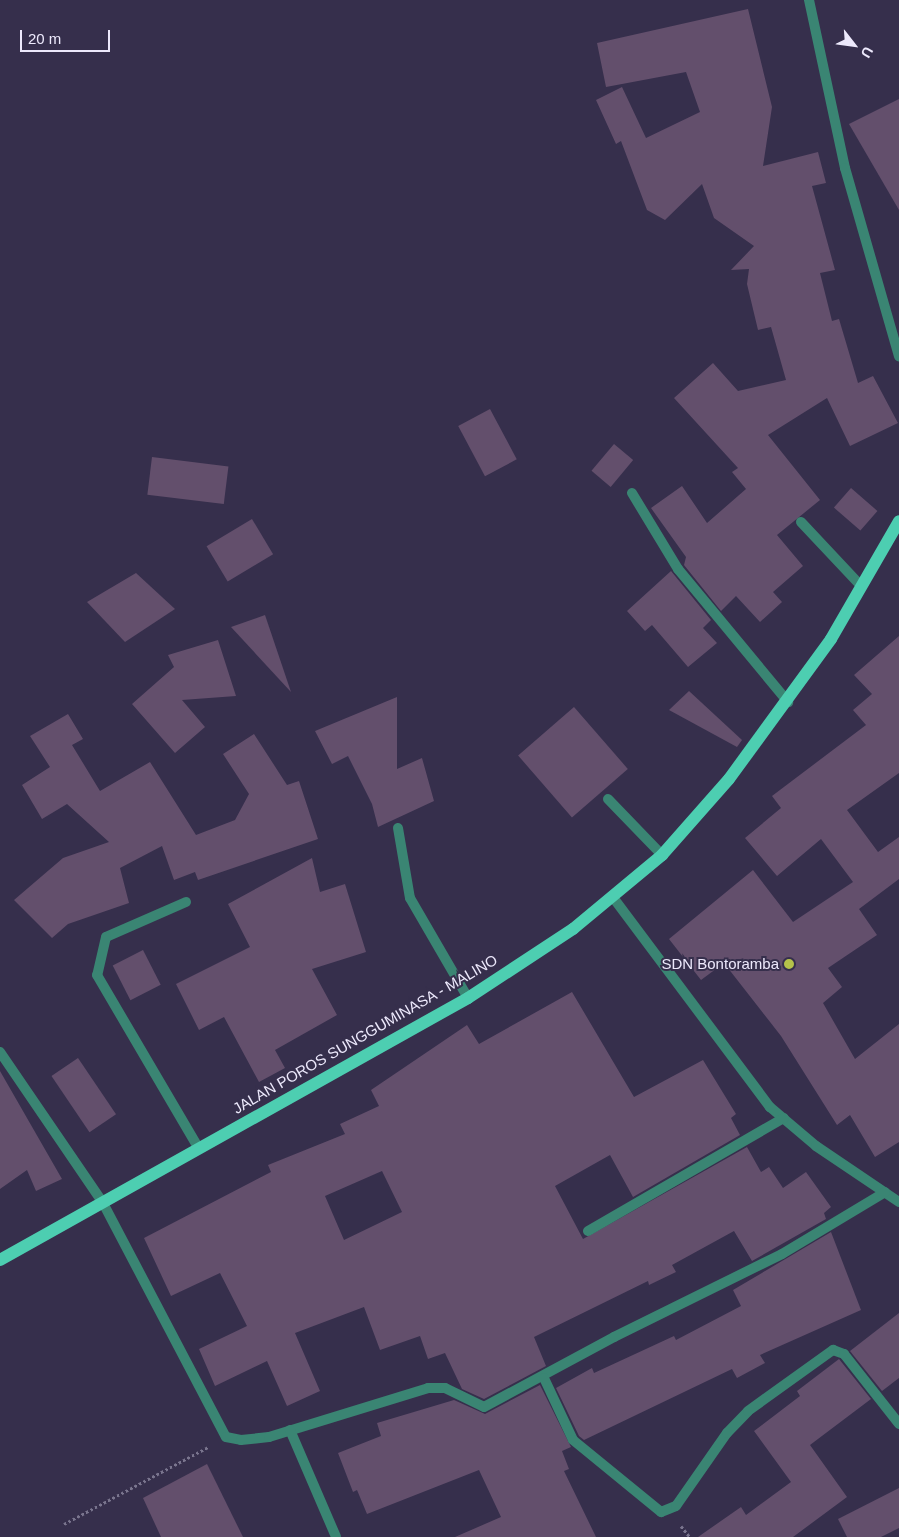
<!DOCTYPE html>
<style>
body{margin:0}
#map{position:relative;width:899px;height:1537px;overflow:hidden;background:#362f4c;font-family:Helvetica,sans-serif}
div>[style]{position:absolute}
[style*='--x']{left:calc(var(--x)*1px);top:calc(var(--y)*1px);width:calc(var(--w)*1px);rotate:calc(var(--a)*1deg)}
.building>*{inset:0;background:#634f6c;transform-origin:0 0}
.path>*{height:3px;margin-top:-1.5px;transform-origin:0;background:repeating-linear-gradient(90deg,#7a758e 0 2.5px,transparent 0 5px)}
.street>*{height:10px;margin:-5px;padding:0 5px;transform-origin:5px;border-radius:5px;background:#3a8573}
.primary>*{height:12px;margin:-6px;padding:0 6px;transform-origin:6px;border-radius:6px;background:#4dceb1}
.dots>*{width:14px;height:14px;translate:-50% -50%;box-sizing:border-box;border:2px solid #362f4c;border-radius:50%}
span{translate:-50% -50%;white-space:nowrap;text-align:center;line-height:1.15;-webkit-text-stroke:4px #362f4c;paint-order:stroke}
.poi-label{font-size:15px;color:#ede9fc}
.right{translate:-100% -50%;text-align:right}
.street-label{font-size:15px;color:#ede9fc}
.north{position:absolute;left:829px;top:20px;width:50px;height:50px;-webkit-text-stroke:4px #362f4c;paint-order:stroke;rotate:120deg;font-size:14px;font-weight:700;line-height:20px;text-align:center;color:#ede9fc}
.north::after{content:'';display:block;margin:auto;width:18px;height:22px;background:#ede9fc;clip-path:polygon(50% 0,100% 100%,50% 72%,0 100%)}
.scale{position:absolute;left:20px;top:30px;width:90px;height:22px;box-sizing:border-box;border:2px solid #ede9fc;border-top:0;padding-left:6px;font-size:15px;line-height:18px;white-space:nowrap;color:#ede9fc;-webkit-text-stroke:4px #362f4c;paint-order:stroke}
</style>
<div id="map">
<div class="building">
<div style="clip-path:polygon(748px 9px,772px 107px,763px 166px,818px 152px,826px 183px,812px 186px,835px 270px,820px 273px,832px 321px,839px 319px,858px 383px,873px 376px,898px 423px,850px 446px,827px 398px,768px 435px,820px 500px,777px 535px,803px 566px,773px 592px,782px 602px,760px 622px,736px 596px,721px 611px,684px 565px,686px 557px,651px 508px,682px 486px,707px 523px,746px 489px,732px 472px,738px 468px,674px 398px,713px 363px,738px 391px,786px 380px,771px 327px,758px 330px,747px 284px,749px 269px,731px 270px,754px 246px,714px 218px,702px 184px,665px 220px,647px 210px,621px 141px,616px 144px,596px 100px,622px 87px,646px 138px,700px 112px,686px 72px,606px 87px,597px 43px)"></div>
<div style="clip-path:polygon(899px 99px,899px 210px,849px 124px)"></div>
<div style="left:490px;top:409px;width:57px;height:36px;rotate:62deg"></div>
<div style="left:614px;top:444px;width:25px;height:35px;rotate:40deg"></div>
<div style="left:152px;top:457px;width:77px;height:38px;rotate:7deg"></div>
<div style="left:851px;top:488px;width:35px;height:26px;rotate:41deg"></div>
<div style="left:252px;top:519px;width:41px;height:53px;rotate:59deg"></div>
<div style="clip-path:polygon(671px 571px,711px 620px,703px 628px,717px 643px,688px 667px,652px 625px,645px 631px,627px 611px)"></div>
<div style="clip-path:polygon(136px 573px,175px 609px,125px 642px,87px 602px)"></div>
<div style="clip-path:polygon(265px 615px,291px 692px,231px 627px)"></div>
<div style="clip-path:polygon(899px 636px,899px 773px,847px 810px,878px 852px,899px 837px,899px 879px,859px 909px,877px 935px,828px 968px,842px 987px,823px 1003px,855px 1059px,899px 1024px,899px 1142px,875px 1157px,850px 1115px,837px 1125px,781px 1036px,724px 963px,701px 980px,669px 939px,753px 870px,793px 922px,853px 882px,821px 839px,777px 876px,745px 838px,781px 808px,772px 796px,866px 725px,853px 710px,872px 694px,854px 675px)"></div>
<div style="clip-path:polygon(218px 640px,236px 696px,182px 700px,205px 727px,175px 753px,132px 704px,174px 667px,168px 655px)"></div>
<div style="clip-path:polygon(689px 691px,742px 740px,737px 747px,669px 710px)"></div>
<div style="clip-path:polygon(397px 697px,397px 769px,422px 758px,434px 801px,378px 827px,372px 804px,348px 756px,332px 764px,315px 731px)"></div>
<div style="left:574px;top:707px;width:82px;height:74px;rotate:49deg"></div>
<div style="clip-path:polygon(68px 714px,83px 739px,72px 745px,100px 791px,150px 762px,196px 835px,235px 820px,249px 794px,223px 754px,254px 734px,287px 785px,299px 781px,318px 839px,198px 880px,195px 872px,174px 880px,162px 846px,120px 868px,129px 903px,68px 924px,52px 938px,14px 900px,63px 858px,109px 842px,67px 804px,42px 819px,22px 785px,50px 767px,30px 736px)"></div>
<div style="clip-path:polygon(312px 858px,320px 892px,345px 884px,366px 952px,312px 969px,337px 1015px,275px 1050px,285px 1068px,259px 1082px,224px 1017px,199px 1030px,176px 984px,250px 947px,228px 904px)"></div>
<div style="left:143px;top:950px;width:39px;height:34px;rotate:63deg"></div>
<div style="clip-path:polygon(evenodd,572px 992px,634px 1097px,703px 1060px,736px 1114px,731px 1118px,740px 1135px,633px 1197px,610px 1155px,555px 1186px,583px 1239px,747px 1147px,761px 1172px,769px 1167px,783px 1188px,806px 1172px,831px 1207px,824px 1213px,826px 1219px,752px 1261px,734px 1231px,672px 1265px,676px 1272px,649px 1285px,648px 1281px,534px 1337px,546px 1366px,484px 1399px,462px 1389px,445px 1353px,428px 1359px,420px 1336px,380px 1350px,364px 1307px,295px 1333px,320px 1391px,287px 1406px,267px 1361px,215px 1386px,199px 1349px,247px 1326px,220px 1273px,171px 1296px,144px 1238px,271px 1172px,268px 1165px,345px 1134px,340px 1124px,379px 1106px,371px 1090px,467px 1025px,479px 1044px,572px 992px,382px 1171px,402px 1212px,344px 1240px,325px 1196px,382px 1171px)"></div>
<div style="left:78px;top:1058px;width:68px;height:32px;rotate:56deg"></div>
<div style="clip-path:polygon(0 1071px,62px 1179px,36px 1191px,27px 1170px,0 1189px)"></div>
<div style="clip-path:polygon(831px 1232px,861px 1310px,760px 1355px,765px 1363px,737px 1378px,732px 1369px,584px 1440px,579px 1436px,556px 1388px,592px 1368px,594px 1373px,674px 1336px,676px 1340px,741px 1306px,733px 1290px)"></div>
<div style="clip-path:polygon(899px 1313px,899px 1378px,882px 1391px,850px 1351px)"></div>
<div style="clip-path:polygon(839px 1359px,871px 1399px,810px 1445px,847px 1497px,793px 1537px,698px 1537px,741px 1507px,746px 1515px,791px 1482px,754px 1431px,800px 1396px,797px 1391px)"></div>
<div style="clip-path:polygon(540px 1385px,571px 1447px,562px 1451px,569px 1469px,564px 1471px,596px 1537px,455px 1537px,501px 1517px,479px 1470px,367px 1514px,357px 1490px,353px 1492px,338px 1453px,381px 1436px,377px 1423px,454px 1400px,485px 1414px)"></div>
<div style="clip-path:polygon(207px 1464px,243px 1537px,161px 1537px,143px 1498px)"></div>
<div style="clip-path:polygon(899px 1488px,899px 1528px,881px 1537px,847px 1537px,838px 1519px)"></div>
</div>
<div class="path">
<div style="--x:64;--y:1524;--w:163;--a:-28.1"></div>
<div style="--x:681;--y:1526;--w:14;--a:51"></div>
</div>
<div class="street">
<div style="--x:809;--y:0;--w:172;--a:77.9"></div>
<div style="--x:845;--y:168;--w:196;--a:74"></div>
<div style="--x:632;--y:493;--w:89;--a:58.8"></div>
<div style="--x:678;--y:569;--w:173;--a:50.4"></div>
<div style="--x:801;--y:522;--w:88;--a:46.8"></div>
<div style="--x:608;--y:799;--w:78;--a:46"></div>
<div style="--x:398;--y:828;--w:71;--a:80.3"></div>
<div style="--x:410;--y:898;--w:116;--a:59.9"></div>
<div style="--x:612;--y:896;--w:264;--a:53.2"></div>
<div style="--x:770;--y:1107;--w:60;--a:40.3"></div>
<div style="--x:816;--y:1146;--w:100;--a:34"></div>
<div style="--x:186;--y:902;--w:87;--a:156.4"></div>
<div style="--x:106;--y:937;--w:39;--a:103"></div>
<div style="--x:97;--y:975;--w:199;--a:59.6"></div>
<div style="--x:0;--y:1052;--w:183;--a:55.7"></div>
<div style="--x:103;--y:1203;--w:264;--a:62.3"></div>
<div style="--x:226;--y:1437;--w:15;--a:11"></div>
<div style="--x:241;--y:1440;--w:28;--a:-6"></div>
<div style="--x:269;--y:1437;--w:166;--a:-17.1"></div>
<div style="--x:428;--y:1388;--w:17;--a:0"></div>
<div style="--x:445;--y:1388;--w:43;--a:26"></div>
<div style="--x:484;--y:1407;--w:148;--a:-28.3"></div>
<div style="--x:614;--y:1337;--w:187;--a:-26.3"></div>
<div style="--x:782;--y:1254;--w:120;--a:-31"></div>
<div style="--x:588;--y:1231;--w:226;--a:-30"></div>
<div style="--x:544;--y:1378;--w:68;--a:64.9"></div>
<div style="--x:573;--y:1440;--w:114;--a:39.3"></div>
<div style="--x:661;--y:1512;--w:16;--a:-22"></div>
<div style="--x:676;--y:1506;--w:89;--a:-55.1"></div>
<div style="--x:727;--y:1433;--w:30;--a:-46"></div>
<div style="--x:748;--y:1411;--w:105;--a:-35.7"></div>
<div style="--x:833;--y:1350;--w:12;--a:20"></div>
<div style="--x:844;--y:1354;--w:89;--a:51.8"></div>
<div style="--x:290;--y:1430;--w:116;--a:66.7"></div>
</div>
<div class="primary">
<div style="--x:0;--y:1260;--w:536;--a:-29.24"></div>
<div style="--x:468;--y:998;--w:126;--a:-33.3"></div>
<div style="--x:573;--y:929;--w:116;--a:-39.7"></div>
<div style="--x:662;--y:855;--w:101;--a:-48.6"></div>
<div style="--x:729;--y:779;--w:173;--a:-53.9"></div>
<div style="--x:831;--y:639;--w:136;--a:-60"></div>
</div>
<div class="dots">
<div style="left:789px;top:964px;background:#b5c24a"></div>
</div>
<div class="poi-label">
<span class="right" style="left:779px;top:964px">SDN Bontoramba</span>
</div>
<div class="street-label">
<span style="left:365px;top:1034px;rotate:-30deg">JALAN POROS SUNGGUMINASA - MALINO</span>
</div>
<div class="north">U</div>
<div class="scale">20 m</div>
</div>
